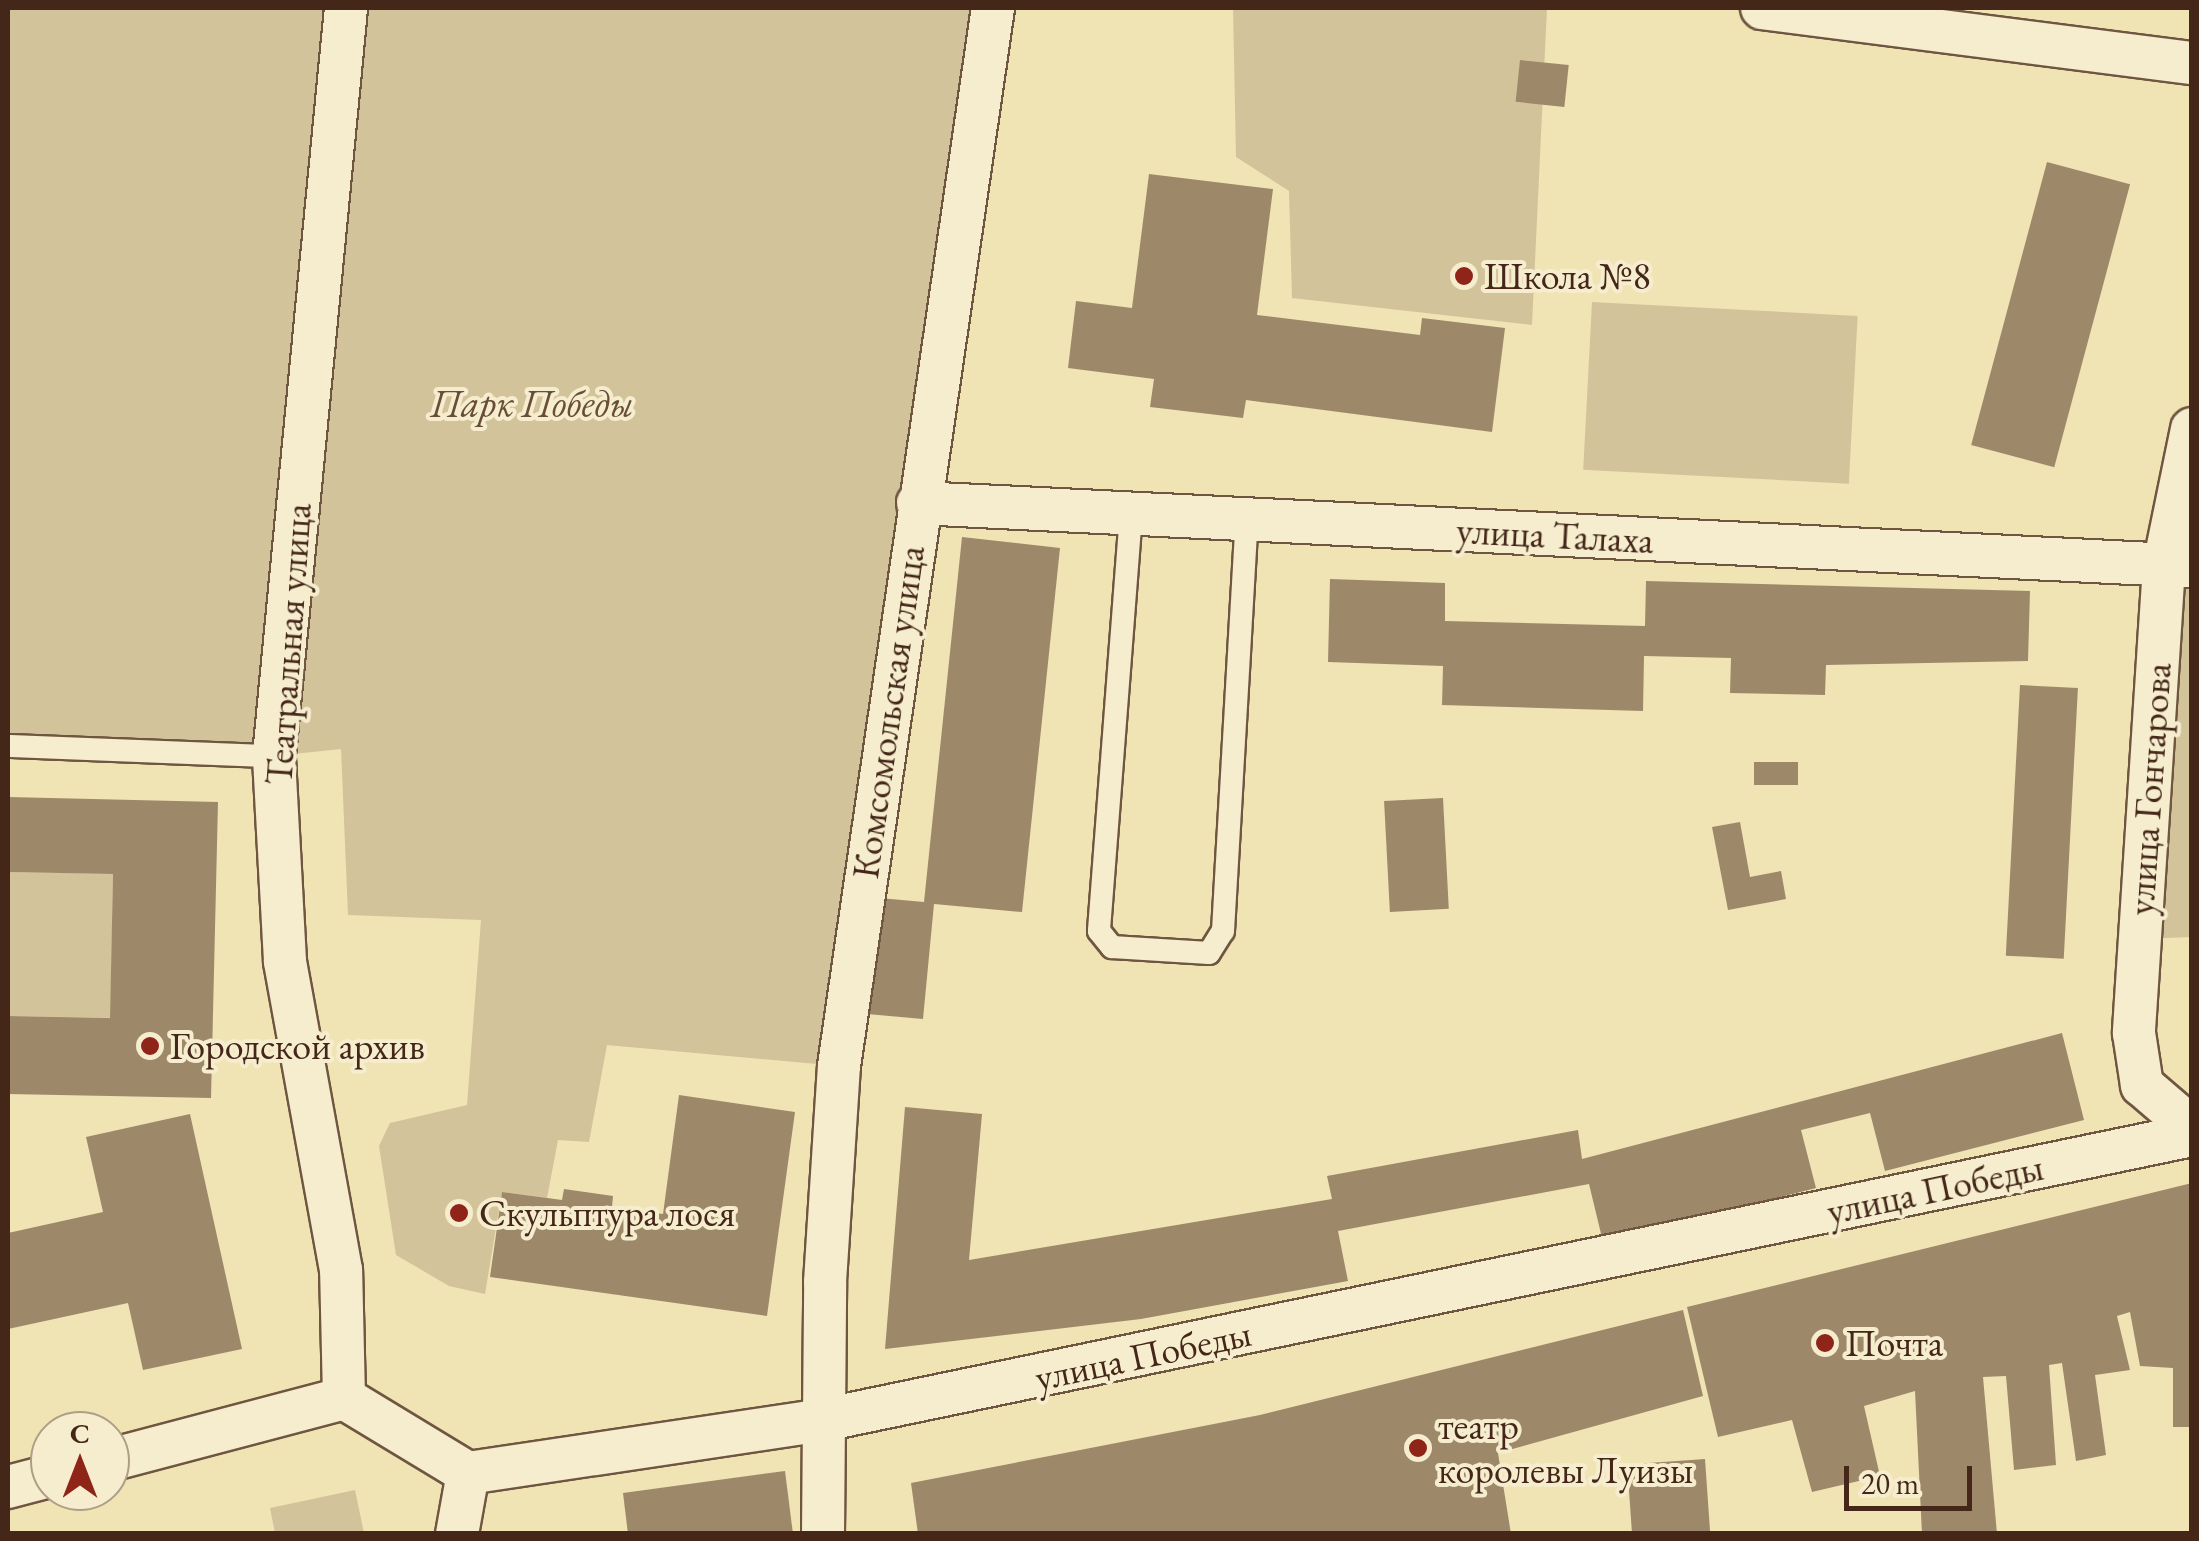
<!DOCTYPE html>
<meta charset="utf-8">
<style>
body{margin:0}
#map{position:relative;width:2199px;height:1541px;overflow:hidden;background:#f0e3b4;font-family:"EB Garamond",serif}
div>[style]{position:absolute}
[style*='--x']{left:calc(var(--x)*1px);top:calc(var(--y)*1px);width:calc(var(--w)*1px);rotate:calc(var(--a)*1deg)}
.green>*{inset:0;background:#d3c39a;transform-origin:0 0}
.building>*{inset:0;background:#9d896a;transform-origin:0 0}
.roads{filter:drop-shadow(2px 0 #6f5640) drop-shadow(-2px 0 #6f5640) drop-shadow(0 2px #6f5640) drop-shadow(0 -2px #6f5640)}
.service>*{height:22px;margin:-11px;padding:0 11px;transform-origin:11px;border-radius:11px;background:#f5edce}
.minor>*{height:42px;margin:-21px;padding:0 21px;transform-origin:21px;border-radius:21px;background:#f5edce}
.dots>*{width:28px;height:28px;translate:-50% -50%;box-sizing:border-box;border:5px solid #f5edce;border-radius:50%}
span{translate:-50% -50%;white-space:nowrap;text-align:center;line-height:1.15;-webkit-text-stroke:8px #f5edce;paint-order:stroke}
.poi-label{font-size:38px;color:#442719}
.left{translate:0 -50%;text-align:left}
.park-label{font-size:38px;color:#684e39;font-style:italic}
.street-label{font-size:38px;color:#442719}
.frame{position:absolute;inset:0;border:10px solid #442719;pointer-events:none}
.north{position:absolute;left:30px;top:1411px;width:100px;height:100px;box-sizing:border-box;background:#f5edce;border:2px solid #ae9e86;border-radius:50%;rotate:0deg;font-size:28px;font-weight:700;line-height:40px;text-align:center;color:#442719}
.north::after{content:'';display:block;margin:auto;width:35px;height:45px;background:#8f2418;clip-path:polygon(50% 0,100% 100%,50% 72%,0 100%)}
.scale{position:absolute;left:1844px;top:1466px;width:128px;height:45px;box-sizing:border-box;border:5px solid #442719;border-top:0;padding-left:12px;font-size:30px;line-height:35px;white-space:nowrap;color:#442719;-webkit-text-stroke:8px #f5edce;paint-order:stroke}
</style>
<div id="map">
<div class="green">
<div style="clip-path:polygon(8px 8px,993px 8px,839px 1066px,607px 1045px,589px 1142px,558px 1140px,547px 1198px,502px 1192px,485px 1294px,449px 1286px,396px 1255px,379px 1146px,390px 1123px,467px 1105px,481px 920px,348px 915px,341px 749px,274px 756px,8px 746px)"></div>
<div style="clip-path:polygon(1233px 8px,1547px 8px,1532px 325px,1292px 298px,1289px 191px,1236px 157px)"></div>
<div style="left:1592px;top:302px;width:266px;height:168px;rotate:3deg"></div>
<div style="clip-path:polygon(2164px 566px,2191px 566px,2191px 937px,2139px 939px)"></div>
<div style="left:8px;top:872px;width:105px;height:144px;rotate:1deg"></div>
<div style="clip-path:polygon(355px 1490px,364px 1533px,275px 1533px,270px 1508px)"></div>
</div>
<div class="building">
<div style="left:1520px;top:60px;width:49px;height:42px;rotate:6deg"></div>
<div style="left:2047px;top:162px;width:86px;height:293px;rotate:15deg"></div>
<div style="clip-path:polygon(1149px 174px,1273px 189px,1257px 315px,1420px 335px,1422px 318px,1505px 328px,1492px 432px,1246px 400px,1243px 418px,1150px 407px,1154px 379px,1068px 368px,1076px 301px,1132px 308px)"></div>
<div style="clip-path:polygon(962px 537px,1060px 548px,1022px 912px,934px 904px,923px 1019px,856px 1013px,868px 897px,924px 902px)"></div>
<div style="clip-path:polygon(1330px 579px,1445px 583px,1445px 621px,1645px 626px,1646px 581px,2030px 591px,2028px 661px,1826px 665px,1825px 695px,1730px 693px,1731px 658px,1644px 656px,1643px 711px,1442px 705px,1443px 666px,1328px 662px)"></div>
<div style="left:2020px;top:685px;width:58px;height:271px;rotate:3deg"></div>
<div style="left:1754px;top:762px;width:44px;height:23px"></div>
<div style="clip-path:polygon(8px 797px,218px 802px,211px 1098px,8px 1094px,8px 1016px,110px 1018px,113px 874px,8px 872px)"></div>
<div style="left:1443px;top:798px;width:111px;height:59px;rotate:87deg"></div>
<div style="clip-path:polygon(1740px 822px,1750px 877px,1781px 871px,1786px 899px,1728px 910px,1712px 827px)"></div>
<div style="clip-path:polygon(2062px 1033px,2084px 1120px,1885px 1171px,1870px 1113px,1801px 1130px,1816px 1188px,1603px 1242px,1589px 1184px,1338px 1231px,1348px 1281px,1141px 1319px,885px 1349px,905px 1107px,982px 1114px,969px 1260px,1332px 1199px,1327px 1176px,1578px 1130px,1582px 1159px)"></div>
<div style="clip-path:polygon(679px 1095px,795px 1112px,767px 1316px,490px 1277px,502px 1192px,562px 1200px,564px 1189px,613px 1196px,612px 1207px,663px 1214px)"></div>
<div style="clip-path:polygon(190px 1114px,242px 1349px,143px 1370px,128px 1303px,8px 1329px,8px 1233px,103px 1212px,86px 1137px)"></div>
<div style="clip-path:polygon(2192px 1183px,2192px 1427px,2173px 1427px,2173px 1368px,2140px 1366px,2130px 1312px,2117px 1316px,2130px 1370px,2095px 1375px,2106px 1455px,2076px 1461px,2062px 1363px,2049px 1365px,2056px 1465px,2014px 1470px,2006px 1376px,1983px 1377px,1997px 1534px,1922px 1534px,1915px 1391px,1864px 1406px,1880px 1476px,1812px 1492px,1792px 1420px,1718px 1437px,1687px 1307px)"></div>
<div style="clip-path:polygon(1683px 1310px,1703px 1396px,1498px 1453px,1511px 1534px,918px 1534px,911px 1483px,1260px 1415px)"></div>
<div style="left:1705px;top:1459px;width:75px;height:78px;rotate:86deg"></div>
<div style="clip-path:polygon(785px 1471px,793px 1534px,628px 1534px,623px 1493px)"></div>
</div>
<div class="roads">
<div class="service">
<div style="--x:1131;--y:514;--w:418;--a:94.4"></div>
<div style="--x:1099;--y:931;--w:21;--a:51"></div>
<div style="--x:1112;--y:947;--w:97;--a:3.5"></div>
<div style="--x:1209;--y:953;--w:26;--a:-58"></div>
<div style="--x:1223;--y:931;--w:413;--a:-86.7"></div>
<div style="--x:8;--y:746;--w:266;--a:2.2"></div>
</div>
<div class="minor">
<div style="--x:1762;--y:8;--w:434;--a:7.3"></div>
<div style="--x:2192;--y:429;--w:140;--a:101.6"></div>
<div style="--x:2164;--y:566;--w:468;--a:93.7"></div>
<div style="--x:2134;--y:1033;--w:53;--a:81.3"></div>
<div style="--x:2142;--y:1085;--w:66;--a:40.7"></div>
<div style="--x:918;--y:503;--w:1276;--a:2.83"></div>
<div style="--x:344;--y:1398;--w:128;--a:-91.3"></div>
<div style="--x:341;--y:1270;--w:314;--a:-100.3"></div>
<div style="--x:285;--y:961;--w:205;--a:-93.1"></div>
<div style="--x:274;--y:756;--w:751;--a:-84.5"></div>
<div style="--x:110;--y:1460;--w:242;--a:-14.8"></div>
<div style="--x:344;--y:1398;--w:145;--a:31.2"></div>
<div style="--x:468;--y:1473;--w:359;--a:-8.5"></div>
<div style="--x:823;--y:1420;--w:1398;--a:-11.76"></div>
<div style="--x:8;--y:1487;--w:43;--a:-14.7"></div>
<div style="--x:457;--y:1534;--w:62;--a:-79.8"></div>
<div style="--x:823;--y:1534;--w:252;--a:-89.5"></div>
<div style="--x:825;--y:1282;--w:216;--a:-86.3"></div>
<div style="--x:839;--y:1066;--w:1069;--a:-81.72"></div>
</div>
</div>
<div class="dots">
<div style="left:1464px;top:276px;background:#8f2418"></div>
<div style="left:150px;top:1046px;background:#8f2418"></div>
<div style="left:459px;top:1213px;background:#8f2418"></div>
<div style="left:1825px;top:1343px;background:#8f2418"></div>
<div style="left:1418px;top:1448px;background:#8f2418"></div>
</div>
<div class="poi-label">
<span class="left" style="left:1484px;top:276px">Школа №8</span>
<span class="left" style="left:170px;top:1046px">Городской архив</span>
<span class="left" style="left:479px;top:1213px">Скульптура лося</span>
<span class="left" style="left:1845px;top:1343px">Почта</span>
<span class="left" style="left:1438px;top:1448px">театр<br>королевы Луизы</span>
</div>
<div class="park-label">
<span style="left:532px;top:403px">Парк Победы</span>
</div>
<div class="street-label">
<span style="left:1555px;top:535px;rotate:3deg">улица Талаха</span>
<span style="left:288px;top:644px;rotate:-86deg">Театральная улица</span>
<span style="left:888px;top:712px;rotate:-82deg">Комсомольская улица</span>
<span style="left:2149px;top:789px;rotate:-86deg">улица Гончарова</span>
<span style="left:1935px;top:1189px;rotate:-12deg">улица Победы</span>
<span style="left:1143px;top:1355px;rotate:-12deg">улица Победы</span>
</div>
<div class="frame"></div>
<div class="north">С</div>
<div class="scale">20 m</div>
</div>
